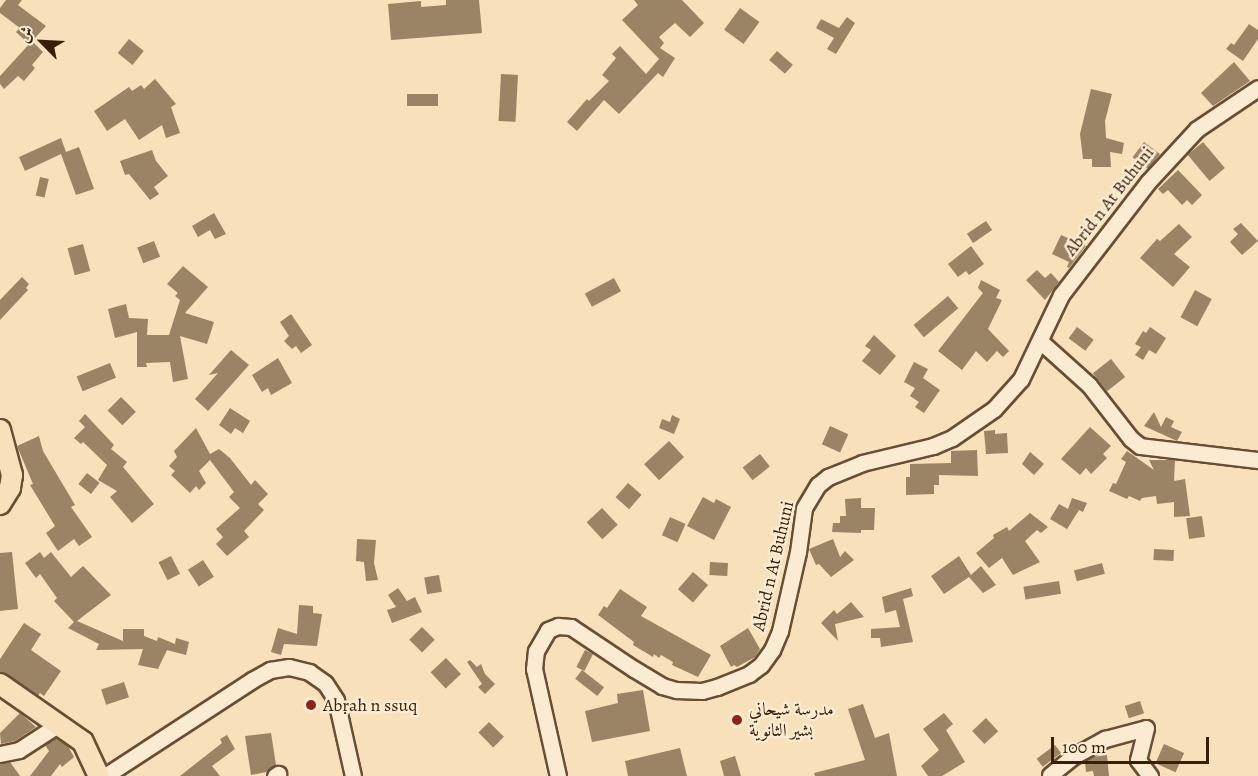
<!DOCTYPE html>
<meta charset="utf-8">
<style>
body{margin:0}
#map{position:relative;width:1258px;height:776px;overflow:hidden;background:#f7e0ba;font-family:Alegreya,Amiri,serif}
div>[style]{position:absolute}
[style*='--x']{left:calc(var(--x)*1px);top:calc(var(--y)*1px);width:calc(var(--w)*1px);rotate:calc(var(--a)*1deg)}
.building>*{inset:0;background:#9b8365;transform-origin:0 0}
.roads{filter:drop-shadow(2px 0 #684e34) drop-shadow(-2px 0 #684e34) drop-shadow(0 2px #684e34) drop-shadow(0 -2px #684e34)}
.minor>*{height:15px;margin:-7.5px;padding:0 7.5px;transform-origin:7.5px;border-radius:7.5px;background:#faebd2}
.major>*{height:20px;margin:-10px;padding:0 10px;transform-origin:10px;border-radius:10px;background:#f7e0ba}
.dots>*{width:16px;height:16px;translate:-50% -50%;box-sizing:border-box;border:3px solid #faebd2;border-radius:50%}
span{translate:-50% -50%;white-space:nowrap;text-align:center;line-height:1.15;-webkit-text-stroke:5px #faebd2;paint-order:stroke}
.street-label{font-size:18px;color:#381e08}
.poi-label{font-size:18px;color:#381e08}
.left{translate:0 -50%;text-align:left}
.north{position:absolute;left:12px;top:12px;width:60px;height:60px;-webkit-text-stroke:4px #faebd2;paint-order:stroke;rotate:294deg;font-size:16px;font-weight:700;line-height:24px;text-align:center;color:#381e08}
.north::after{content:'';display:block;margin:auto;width:21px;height:27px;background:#381e08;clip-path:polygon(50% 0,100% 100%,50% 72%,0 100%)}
.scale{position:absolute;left:1051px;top:737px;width:158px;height:27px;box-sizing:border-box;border:3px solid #381e08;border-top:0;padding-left:8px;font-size:18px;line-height:21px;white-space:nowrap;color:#381e08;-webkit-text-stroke:4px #faebd2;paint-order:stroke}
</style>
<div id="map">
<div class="building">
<div style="clip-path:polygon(6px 0,22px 0,18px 5px,46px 26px,32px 41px,43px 52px,32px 65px,35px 68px,24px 81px,18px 76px,4px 89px,0 84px,0 76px,31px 42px,29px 44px,16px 32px,20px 28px,0 13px,0 8px)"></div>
<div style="clip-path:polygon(446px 0,479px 0,482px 33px,391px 40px,388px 4px,421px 1px,421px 7px,446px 5px)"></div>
<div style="clip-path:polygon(634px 0,682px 0,704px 23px,690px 37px,675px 23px,659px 37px,664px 43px,660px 48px,675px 58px,663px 77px,658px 73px,619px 114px,604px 100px,577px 131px,567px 122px,587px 99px,589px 101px,609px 81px,602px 75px,616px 58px,612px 54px,620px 46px,646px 74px,659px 59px,622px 20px,638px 5px)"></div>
<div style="left:740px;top:8px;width:24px;height:27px;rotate:36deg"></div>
<div style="clip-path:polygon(847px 17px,855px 23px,836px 54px,827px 49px,834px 38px,816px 28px,821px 19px,839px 28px)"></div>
<div style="clip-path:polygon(1249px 24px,1258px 30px,1258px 39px,1243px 61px,1226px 49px,1231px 43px,1234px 45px)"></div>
<div style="left:129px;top:39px;width:19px;height:18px;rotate:39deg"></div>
<div style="left:777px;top:51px;width:21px;height:12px;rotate:41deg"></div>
<div style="clip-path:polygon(1234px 62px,1250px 81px,1213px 106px,1201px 93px)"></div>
<div style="left:501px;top:74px;width:17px;height:47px;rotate:3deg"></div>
<div style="clip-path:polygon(155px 79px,176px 104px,171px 107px,180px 133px,166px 138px,162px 125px,139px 140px,125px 119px,107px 131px,94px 111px,129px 87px,132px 91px,141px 85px,144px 89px)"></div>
<div style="clip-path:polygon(1091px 89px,1112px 94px,1105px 121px,1106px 138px,1124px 143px,1122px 154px,1110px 152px,1111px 167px,1092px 167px,1092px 159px,1083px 159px,1080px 134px)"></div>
<div style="left:407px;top:94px;width:31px;height:12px"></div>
<div style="clip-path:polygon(61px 138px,66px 152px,79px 147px,94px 189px,76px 195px,61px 154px,25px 171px,19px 157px)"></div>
<div style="left:1144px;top:142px;width:20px;height:19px;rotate:37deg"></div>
<div style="left:1203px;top:142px;width:34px;height:20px;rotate:50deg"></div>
<div style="clip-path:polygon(152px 150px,156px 161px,168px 176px,154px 187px,159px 194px,150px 200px,129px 174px,125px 175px,120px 161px)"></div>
<div style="clip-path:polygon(1178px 170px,1202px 195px,1192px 205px,1187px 200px,1182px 205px,1168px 190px,1163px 194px,1158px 189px)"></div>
<div style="left:40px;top:177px;width:9px;height:19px;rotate:13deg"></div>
<div style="clip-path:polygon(214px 213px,226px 234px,215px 239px,210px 230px,198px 237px,192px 226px)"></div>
<div style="left:986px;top:221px;width:11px;height:23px;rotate:56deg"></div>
<div style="clip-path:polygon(1241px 223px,1258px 241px,1242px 255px,1230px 242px,1238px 234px,1233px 229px)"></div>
<div style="clip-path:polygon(1179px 224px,1192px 237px,1174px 254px,1190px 267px,1173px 287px,1140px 258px,1157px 239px,1160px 241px)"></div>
<div style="clip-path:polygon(1061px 235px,1086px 246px,1069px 268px,1067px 267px,1069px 262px,1052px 254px)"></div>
<div style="left:154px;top:241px;width:17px;height:18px;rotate:69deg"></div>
<div style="left:83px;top:244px;width:28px;height:16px;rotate:75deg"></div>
<div style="clip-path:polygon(971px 246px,984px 264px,969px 275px,966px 271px,958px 277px,948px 264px)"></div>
<div style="clip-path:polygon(183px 266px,208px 287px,185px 313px,214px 322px,207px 344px,180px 336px,188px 379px,173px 382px,170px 362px,146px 363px,147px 367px,137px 367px,137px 332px,115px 338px,108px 309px,126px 304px,129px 318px,148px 319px,147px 335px,169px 335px,180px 300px,175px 296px,178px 293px,167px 284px)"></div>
<div style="clip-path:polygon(1037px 270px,1045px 278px,1051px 273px,1059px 282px,1045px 300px,1026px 280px)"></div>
<div style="clip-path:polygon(22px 277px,29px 284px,26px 288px,28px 290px,0 320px,0 300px)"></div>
<div style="left:614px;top:278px;width:15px;height:33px;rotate:62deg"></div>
<div style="clip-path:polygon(981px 280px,1000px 290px,996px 298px,1002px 300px,988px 329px,1009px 351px,1003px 357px,997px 351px,987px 362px,976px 351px,962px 370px,938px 351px,983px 293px,978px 288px)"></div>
<div style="left:1195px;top:290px;width:19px;height:31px;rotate:28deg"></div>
<div style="left:948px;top:296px;width:16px;height:45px;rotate:50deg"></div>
<div style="clip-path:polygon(291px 314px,312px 345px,301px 353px,296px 346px,292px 349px,284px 341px,289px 336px,280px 322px)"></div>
<div style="left:1077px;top:327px;width:21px;height:14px;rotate:37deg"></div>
<div style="clip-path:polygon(1150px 327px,1166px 338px,1156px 354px,1149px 350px,1143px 360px,1135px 355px,1141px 347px,1135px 344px,1143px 331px,1146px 333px)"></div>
<div style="clip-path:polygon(874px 335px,896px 356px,880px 375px,862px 361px,871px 350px,865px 346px)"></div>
<div style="clip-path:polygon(231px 350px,249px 365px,208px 411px,195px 399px,218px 373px,209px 375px)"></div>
<div style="clip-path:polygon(278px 358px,292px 383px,271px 395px,268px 388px,262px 392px,252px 375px)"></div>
<div style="left:1111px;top:359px;width:23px;height:23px;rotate:52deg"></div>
<div style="clip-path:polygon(914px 362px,928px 369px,923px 378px,940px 390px,924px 413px,915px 407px,919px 402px,910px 396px,915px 388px,904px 382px)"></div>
<div style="left:110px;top:363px;width:16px;height:36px;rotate:68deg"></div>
<div style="left:121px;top:397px;width:21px;height:19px;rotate:45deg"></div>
<div style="clip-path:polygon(230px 408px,250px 421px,243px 433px,235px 428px,231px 434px,219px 425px)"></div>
<div style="clip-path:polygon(1154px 412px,1161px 427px,1166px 417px,1174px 421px,1171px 427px,1182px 432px,1177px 441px,1144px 426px)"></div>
<div style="clip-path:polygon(85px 414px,114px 445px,111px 449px,127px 462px,123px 467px,154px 504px,132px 523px,110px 497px,117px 491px,98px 480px,107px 465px,83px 442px,81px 444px,74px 438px,85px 427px,79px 421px)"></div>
<div style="clip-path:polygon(672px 415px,680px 419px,674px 434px,659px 428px,662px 419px,670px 422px)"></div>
<div style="left:830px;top:426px;width:20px;height:20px;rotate:24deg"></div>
<div style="clip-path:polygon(1090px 427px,1111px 446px,1103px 454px,1107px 458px,1091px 474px,1086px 468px,1080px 475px,1061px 459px)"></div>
<div style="clip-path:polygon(196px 428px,210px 454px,219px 449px,230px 458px,251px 485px,255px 480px,268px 494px,258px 504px,264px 510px,244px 531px,249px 537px,227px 556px,216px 544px,223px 537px,216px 529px,240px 508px,229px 497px,234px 492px,210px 460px,199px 471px,206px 483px,199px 490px,196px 486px,190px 493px,171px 475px,175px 471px,169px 466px,177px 457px,174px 451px)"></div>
<div style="clip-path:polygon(995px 430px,995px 434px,1007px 433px,1008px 453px,986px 454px,984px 431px)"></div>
<div style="clip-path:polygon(39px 436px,43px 451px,75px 505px,71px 507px,92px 537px,79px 546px,74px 539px,58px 551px,46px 533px,55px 526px,30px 485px,33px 484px,17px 446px)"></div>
<div style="left:669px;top:441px;width:22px;height:34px;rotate:47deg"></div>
<div style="clip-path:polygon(977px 450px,978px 476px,939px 475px,939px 485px,934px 485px,934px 494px,906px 495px,906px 477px,910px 477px,910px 464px,951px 463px,951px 451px)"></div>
<div style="clip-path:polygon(1127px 451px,1154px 470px,1149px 460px,1175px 460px,1174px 481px,1185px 479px,1190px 516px,1174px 517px,1174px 502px,1157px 504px,1156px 496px,1142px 498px,1140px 501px,1129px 496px,1127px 499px,1109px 491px,1113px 483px,1116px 484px,1126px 462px,1121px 459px)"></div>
<div style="clip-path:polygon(1030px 452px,1044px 464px,1034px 475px,1022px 464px)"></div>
<div style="left:760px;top:454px;width:16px;height:22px;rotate:52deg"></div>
<div style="left:87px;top:473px;width:16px;height:14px;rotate:38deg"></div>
<div style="left:628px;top:483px;width:18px;height:19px;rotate:41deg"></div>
<div style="clip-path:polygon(703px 497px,714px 503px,716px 499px,731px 507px,714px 540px,687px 526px)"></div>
<div style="clip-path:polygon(861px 498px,861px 508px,875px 508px,874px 530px,861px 530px,861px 533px,832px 532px,833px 523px,840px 523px,840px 516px,846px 516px,845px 499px)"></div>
<div style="clip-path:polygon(1072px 498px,1087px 503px,1083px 512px,1079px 510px,1067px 529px,1050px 519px,1059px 504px,1068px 509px)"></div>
<div style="left:602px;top:508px;width:23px;height:21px;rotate:47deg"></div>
<div style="clip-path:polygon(1030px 513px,1048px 527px,1041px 533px,1037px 530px,1025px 541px,1040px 562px,1013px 575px,1002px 558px,989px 568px,976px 553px,994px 538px,993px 535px,1007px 527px,1009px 531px)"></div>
<div style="left:1202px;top:516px;width:21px;height:16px;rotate:82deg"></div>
<div style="left:670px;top:517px;width:17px;height:20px;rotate:24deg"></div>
<div style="clip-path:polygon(357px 539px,376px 540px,374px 563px,378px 580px,366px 581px,364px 562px,356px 561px)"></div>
<div style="clip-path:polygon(833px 539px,840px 557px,845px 551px,854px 560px,831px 577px,819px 564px,816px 565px,809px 549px)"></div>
<div style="left:1154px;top:549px;width:20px;height:11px;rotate:3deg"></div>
<div style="clip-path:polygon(12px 552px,18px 609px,0 611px,0 553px)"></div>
<div style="clip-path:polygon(40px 552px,44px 558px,51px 552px,71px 577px,83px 566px,111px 595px,77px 621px,123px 641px,123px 629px,144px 629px,144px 636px,157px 641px,158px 637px,175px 644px,176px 638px,189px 642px,186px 655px,167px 650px,158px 669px,138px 665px,143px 649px,96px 650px,99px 644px,68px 628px,74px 622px,54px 601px,57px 598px,40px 574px,36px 578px,25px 563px)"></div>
<div style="left:171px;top:556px;width:20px;height:14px;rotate:63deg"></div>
<div style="clip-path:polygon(959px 556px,971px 575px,981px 566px,996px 585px,983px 593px,969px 577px,944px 594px,931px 576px)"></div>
<div style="left:203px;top:560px;width:20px;height:18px;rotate:57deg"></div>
<div style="left:710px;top:562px;width:18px;height:13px;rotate:3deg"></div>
<div style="left:1102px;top:563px;width:11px;height:29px;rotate:75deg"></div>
<div style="left:693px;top:572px;width:20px;height:23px;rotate:41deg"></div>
<div style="left:439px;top:575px;width:17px;height:15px;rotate:80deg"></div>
<div style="left:1059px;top:581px;width:13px;height:36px;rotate:81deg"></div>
<div style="clip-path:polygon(398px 588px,407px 601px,415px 597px,422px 612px,392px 623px,387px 610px,396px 607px,388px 595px)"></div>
<div style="clip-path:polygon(911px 588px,913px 596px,903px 599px,913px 642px,881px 647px,880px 638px,871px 638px,871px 629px,900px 627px,896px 610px,885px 613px,882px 597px)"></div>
<div style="clip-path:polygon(620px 589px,647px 607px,641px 616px,711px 655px,698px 677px,672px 665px,673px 662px,661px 655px,659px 658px,654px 654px,653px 657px,633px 645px,634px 642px,598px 615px,604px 606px,607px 608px)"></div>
<div style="clip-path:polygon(851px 602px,864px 617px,835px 624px,838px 641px,821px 623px,834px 610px,837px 614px)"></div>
<div style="clip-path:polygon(299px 605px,313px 606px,313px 613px,322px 614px,317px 646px,284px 644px,281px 655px,271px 652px,278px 628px,297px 634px)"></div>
<div style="clip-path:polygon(24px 623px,41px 634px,31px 650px,61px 671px,44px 696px,40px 693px,38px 696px,0 672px,0 659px)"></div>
<div style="left:422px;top:627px;width:18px;height:18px;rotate:45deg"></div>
<div style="clip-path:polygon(748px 628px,760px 649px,755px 657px,737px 667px,734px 665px,731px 667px,720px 646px)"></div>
<div style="left:585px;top:650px;width:9px;height:19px;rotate:27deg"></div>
<div style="left:446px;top:658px;width:22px;height:21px;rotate:47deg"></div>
<div style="clip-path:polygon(470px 660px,477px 667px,481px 664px,485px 674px,495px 684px,485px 694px,478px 687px,482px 684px,467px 662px)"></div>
<div style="left:582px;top:670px;width:28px;height:11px;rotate:38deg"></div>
<div style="left:124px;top:682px;width:16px;height:24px;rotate:72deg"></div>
<div style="clip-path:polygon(643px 690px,650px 731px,592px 742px,585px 711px,618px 703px,617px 694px)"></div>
<div style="left:1140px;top:701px;width:13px;height:16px;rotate:72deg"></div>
<div style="clip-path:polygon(863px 704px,875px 738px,889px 733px,897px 776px,815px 776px,814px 773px,865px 760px,848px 709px)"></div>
<div style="clip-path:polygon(20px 713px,36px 727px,15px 741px,1px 744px,0 733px)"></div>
<div style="clip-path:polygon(944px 713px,953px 724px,946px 730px,965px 762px,942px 776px,928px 776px,921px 766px,939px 750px,923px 729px)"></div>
<div style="left:986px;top:718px;width:18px;height:19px;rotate:47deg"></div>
<div style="left:489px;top:722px;width:21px;height:15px;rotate:45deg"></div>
<div style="clip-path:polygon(271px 733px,276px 765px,266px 772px,251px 775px,245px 736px)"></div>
<div style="clip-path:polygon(227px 735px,235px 749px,212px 766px,220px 776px,180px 776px,222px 743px,220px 739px)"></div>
<div style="clip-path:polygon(56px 738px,68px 746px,74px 757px,62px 767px,60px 764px,51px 776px,30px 776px,49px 751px,45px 745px)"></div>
<div style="left:1164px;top:744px;width:22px;height:21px;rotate:24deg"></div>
<div style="left:1055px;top:745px;width:10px;height:23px;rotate:53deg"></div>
<div style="clip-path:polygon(680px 748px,687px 776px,628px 776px,625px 761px)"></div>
<div style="clip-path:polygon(1107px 755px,1109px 776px,1094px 776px,1093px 771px,1086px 772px,1085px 761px,1093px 757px)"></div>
<div style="clip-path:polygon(735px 756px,741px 776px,724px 776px,720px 761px)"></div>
<div style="clip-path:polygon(10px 762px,20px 776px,0 776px,0 764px)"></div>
</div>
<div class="roads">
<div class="minor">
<div style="--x:1040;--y:341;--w:66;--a:41.9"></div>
<div style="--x:1089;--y:385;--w:68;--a:52.1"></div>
<div style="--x:1131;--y:439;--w:11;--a:38"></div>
<div style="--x:1140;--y:446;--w:119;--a:6.8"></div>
<div style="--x:0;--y:754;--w:19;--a:-12"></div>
<div style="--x:19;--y:750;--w:48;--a:-33"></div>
<div style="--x:1050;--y:775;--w:28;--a:-39"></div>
<div style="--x:1072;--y:757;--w:38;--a:-29"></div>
<div style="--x:1105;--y:739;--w:42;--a:-15"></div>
<div style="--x:1146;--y:728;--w:33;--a:104"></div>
<div style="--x:1138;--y:760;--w:20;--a:53"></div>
<div style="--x:105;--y:776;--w:176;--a:-33.1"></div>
<div style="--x:252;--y:680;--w:21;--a:-29"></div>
<div style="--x:270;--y:670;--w:19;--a:-9"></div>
<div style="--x:289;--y:667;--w:21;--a:14"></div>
<div style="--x:309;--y:672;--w:19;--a:35"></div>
<div style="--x:325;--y:683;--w:20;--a:57"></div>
<div style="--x:336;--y:700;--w:78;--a:77.4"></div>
<div style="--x:275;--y:776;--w:4;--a:-34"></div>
<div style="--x:558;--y:776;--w:110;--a:-102.6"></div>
<div style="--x:534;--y:669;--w:18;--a:-84"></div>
<div style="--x:536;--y:651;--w:24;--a:-60"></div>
<div style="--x:548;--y:630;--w:11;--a:-22"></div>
<div style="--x:558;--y:626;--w:13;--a:4"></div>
<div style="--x:571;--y:627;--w:76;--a:33.7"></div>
<div style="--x:634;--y:669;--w:33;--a:31"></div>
<div style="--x:662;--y:686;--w:15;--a:16"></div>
<div style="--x:676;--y:690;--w:26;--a:2"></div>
<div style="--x:702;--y:691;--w:16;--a:-15"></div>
<div style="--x:717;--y:687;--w:35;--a:-22"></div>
<div style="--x:749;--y:674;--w:15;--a:-37"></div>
<div style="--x:761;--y:665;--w:19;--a:-54"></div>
<div style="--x:772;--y:650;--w:21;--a:-67"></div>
<div style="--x:780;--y:631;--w:81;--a:-77.2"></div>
<div style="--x:798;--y:552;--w:44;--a:-82.2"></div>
<div style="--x:804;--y:508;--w:27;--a:-59"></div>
<div style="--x:818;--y:485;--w:13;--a:-39"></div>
<div style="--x:828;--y:477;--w:37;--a:-22"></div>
<div style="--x:862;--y:463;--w:73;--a:-13.5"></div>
<div style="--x:933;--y:446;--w:21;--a:-23"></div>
<div style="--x:952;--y:438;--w:51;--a:-34.6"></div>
<div style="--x:994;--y:409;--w:40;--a:-48"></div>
<div style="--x:1021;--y:379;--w:93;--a:-64.5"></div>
<div style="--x:1061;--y:295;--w:143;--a:-52.4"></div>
<div style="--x:1148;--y:182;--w:72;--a:-47.2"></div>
<div style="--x:1197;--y:129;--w:73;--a:-33.9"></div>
</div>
<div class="major">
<div style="--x:0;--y:430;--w:47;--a:75.1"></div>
<div style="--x:12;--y:475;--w:13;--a:99"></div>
<div style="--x:10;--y:488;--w:19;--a:122"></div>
<div style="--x:0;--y:684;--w:101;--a:34.9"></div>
<div style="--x:83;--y:742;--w:38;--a:65"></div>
</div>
</div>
<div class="dots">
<div style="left:311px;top:705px;background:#8f2418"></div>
<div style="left:737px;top:720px;background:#8f2418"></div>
</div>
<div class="street-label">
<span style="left:1109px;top:201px;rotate:-52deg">Abrid n At Buhuni</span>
<span style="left:773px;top:566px;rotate:-77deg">Abrid n At Buhuni</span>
</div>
<div class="poi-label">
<span class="left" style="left:323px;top:705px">Abṛah n ssuq</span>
<span class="left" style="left:749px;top:720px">مدرسة شيحاني<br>بشير الثانوية</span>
</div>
<div class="north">ش</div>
<div class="scale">100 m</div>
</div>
